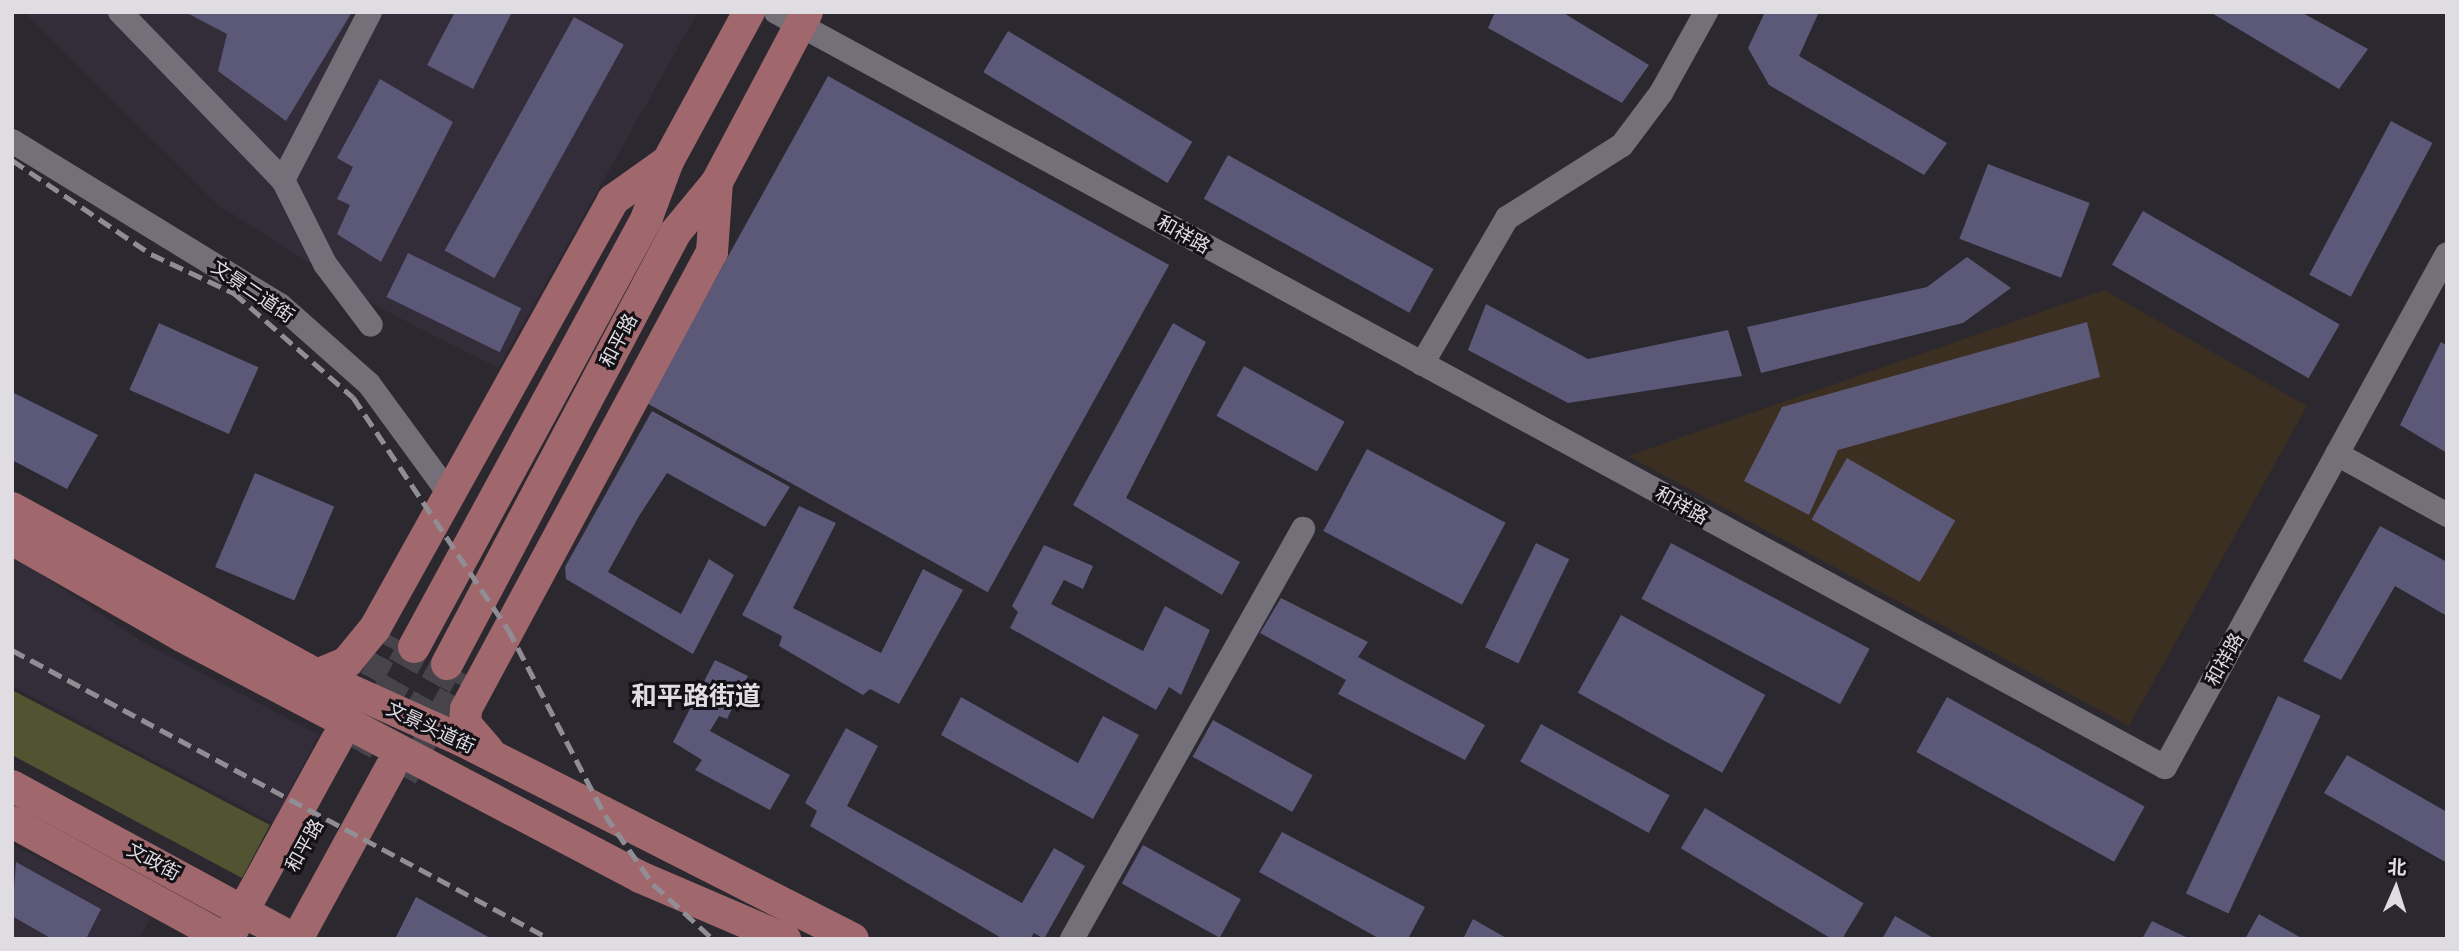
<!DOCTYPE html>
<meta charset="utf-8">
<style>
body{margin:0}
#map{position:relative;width:2459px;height:951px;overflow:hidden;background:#2b282f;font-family:"Titillium Web","Noto Sans SC",sans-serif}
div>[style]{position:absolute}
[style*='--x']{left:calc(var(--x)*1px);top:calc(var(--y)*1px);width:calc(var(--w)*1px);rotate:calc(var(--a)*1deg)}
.built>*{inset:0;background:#332d3a}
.education>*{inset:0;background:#3a2f20}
.green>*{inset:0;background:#515331}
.building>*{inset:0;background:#5c5878;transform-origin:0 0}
.minor-tunnel>*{height:24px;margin-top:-12px;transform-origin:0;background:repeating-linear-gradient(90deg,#46434a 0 24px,transparent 0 36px)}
.major-tunnel>*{height:32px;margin-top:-16px;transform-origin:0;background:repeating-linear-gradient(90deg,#46434a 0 32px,transparent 0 48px)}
.minor>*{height:24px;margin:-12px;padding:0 12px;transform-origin:12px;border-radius:12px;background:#747079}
.major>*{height:32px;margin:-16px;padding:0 16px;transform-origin:16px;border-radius:16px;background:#a0686c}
.rail>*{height:5px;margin-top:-2.5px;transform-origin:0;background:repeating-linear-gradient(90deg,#908e94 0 14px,transparent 0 21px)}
span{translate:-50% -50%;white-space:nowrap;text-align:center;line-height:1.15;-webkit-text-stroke:6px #131115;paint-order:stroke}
.street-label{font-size:19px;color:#dfdde2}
.district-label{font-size:26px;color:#dfdde2;font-weight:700}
.frame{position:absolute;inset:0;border:14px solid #dfdde2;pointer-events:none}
.north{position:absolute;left:2361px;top:853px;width:70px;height:70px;-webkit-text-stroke:5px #131115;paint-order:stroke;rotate:3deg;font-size:19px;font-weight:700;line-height:28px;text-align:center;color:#dfdde2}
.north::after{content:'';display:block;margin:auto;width:24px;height:32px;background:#dfdde2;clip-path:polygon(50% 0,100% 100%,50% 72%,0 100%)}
</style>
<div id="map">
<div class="built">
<div style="clip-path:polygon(24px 12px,698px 12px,498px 368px,382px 309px,218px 205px)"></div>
<div style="clip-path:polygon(12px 555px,143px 642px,319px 735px,273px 823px,12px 686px)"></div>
<div style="clip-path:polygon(12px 844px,151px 917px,139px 939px,12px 939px)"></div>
</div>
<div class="education">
<div style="clip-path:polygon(2104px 290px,2307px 406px,2129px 726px,1628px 456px)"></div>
</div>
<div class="green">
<div style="clip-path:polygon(12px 690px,270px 825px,242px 878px,12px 755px)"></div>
</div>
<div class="building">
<div style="clip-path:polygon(185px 12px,352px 12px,286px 121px,218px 71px,227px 34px)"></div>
<div style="clip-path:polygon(455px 12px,512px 12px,473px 89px,427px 65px)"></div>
<div style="clip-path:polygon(1495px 12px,1562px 12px,1649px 65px,1622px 103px,1488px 28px)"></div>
<div style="clip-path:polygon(1765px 12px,1819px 12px,1799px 56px,1947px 143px,1924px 175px,1769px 85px,1748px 48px)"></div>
<div style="clip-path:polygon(2210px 12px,2301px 12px,2368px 49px,2339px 89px)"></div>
<div style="left:574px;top:17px;width:57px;height:267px;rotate:29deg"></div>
<div style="left:1008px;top:31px;width:215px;height:48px;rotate:31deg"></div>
<div style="left:828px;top:76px;width:390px;height:374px;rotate:29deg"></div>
<div style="clip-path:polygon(380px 79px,453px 122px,381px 262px,337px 234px,350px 205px,337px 199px,353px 167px,337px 158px)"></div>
<div style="left:2391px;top:121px;width:47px;height:174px;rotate:28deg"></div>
<div style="left:1228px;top:155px;width:235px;height:50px;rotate:29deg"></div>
<div style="left:1988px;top:164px;width:109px;height:80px;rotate:21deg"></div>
<div style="left:2143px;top:211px;width:227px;height:62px;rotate:30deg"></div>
<div style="left:408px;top:253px;width:126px;height:49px;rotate:26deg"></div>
<div style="clip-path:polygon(1967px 257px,2011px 288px,1963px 323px,1761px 373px,1747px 327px,1927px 287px)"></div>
<div style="clip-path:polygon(1486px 304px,1588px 359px,1728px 330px,1742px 376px,1568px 403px,1468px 350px)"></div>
<div style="clip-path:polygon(2087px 322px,2100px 377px,1838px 450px,1809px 515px,1744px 481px,1782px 407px)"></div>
<div style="left:159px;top:323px;width:109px;height:73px;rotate:24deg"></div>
<div style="clip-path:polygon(1173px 323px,1206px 342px,1126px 498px,1240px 562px,1222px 595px,1073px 505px)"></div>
<div style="clip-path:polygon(2441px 342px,2447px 346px,2447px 453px,2400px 425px)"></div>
<div style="left:1244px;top:366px;width:115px;height:57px;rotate:29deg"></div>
<div style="clip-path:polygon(12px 392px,98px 435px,67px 489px,12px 460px)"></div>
<div style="clip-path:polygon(652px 411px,790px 487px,765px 527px,667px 473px,639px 516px,608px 572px,681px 614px,709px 559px,734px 575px,693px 654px,566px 579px,565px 567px)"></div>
<div style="left:1367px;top:449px;width:157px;height:93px;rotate:28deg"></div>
<div style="left:1847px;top:458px;width:125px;height:71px;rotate:30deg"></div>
<div style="left:255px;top:473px;width:86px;height:102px;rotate:23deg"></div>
<div style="clip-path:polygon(799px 506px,836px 523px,793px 608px,881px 653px,923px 569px,963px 590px,899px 704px,870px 689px,863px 695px,779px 646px,782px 636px,742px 615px)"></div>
<div style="clip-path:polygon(2380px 526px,2447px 562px,2447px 616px,2395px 586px,2341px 680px,2303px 661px)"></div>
<div style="left:1536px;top:543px;width:37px;height:116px;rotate:26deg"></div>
<div style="left:1671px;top:543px;width:225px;height:63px;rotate:28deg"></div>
<div style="clip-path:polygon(1044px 545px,1093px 566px,1083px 589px,1064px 580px,1051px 604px,1143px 651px,1165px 606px,1210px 630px,1181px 695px,1169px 687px,1156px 710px,1010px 628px,1018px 612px,1012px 606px)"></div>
<div style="clip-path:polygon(1281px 598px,1368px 642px,1358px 657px,1485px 725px,1465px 760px,1338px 694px,1346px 680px,1260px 633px)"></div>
<div style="left:1621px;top:615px;width:165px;height:89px;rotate:29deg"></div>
<div style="clip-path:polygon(715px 660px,748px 676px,727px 719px,719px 716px,710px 731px,790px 775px,770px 810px,695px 770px,702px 760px,673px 742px)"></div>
<div style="left:2278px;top:696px;width:47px;height:218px;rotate:25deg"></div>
<div style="clip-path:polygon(961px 697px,1078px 763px,1103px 716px,1139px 735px,1093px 819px,941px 735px)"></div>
<div style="left:1947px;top:697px;width:226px;height:63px;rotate:29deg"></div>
<div style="left:1213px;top:720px;width:114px;height:42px;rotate:29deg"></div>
<div style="left:1541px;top:724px;width:147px;height:43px;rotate:29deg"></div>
<div style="clip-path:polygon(846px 728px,878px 746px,847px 806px,1022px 903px,1054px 848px,1085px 866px,1044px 939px,1034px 933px,1030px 939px,1003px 939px,810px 826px,817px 811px,805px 803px)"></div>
<div style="clip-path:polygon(2347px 755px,2447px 812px,2447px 863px,2324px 793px)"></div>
<div style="left:1705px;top:808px;width:185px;height:47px;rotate:31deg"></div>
<div style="clip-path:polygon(1282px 832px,1425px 907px,1408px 939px,1380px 939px,1259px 872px)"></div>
<div style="left:1143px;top:845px;width:112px;height:44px;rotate:29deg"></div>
<div style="clip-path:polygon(16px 862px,101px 909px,86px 939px,52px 939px,12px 916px)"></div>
<div style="clip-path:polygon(416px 897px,492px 939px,395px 939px)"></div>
<div style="clip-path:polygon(2259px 914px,2303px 939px,2245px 939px)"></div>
<div style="clip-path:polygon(1895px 916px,1935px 939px,1882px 939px)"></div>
<div style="clip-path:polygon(1473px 919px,1508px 939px,1463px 939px)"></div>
<div style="clip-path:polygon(2152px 921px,2190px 939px,2142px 939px)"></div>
</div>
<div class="minor-tunnel">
<div style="--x:354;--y:710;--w:83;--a:-61.3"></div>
<div style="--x:405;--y:778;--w:120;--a:-61.7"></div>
</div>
<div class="major-tunnel">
<div style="--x:356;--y:750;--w:118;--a:-60.6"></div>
<div style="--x:390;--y:769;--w:119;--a:-61.5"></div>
</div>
<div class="minor">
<div style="--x:120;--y:12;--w:234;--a:45.9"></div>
<div style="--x:283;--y:180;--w:94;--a:63.4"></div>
<div style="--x:325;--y:264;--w:76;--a:53"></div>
<div style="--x:776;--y:12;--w:1581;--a:28.53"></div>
<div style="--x:2165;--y:767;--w:357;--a:-61.2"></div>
<div style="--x:2337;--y:454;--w:126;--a:29"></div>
<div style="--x:12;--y:141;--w:314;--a:31.5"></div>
<div style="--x:280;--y:305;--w:119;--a:41.6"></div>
<div style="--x:369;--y:384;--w:134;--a:53.8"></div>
<div style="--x:283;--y:180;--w:189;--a:-62.6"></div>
<div style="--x:1422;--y:364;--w:169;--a:-59.8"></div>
<div style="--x:1507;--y:218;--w:136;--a:-32.4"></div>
<div style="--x:1622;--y:145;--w:65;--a:-53.1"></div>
<div style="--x:1661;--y:93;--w:93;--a:-60.9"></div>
<div style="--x:2337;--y:454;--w:228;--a:-61.2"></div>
<div style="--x:1072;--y:939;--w:471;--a:-60.6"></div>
</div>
<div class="major">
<div style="--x:12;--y:508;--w:348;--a:28.7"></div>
<div style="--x:317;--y:675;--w:160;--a:24.3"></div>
<div style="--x:463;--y:741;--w:437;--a:26.9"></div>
<div style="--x:12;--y:539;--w:196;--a:29.7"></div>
<div style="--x:182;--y:636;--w:518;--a:27.75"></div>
<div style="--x:640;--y:877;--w:158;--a:23.2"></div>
<div style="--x:414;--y:647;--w:489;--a:-61.5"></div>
<div style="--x:647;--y:217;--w:60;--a:-69.4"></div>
<div style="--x:668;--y:161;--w:170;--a:-61.5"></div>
<div style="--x:447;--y:664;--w:488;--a:-62.1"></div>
<div style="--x:675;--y:233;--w:66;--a:-50.5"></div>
<div style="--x:717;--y:182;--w:192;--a:-62.1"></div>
<div style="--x:317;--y:675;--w:33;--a:-23"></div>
<div style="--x:347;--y:662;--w:44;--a:-50.5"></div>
<div style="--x:375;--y:628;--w:490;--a:-60.9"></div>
<div style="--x:613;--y:200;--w:67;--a:-35.3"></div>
<div style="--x:488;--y:750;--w:35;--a:-131"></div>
<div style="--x:465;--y:724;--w:15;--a:-86"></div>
<div style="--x:466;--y:709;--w:519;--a:-61.71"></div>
<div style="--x:712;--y:252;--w:70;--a:-85.9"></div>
<div style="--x:12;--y:786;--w:321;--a:28.5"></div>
<div style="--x:12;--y:822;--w:244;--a:28.7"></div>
<div style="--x:233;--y:929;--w:216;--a:-61.2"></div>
<div style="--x:297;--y:939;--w:194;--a:-61.3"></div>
</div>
<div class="rail">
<div style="--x:12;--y:160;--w:168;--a:34.1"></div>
<div style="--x:151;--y:254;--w:92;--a:25.2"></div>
<div style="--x:234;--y:293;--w:158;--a:41.2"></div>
<div style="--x:353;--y:397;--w:279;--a:56.3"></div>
<div style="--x:508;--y:629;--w:210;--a:62.5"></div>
<div style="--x:605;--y:815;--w:84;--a:55.2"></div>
<div style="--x:653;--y:884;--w:81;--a:42.5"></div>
<div style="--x:12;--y:650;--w:611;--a:28.24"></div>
</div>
<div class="street-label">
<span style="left:1184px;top:234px;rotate:29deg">和祥路</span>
<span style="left:253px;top:291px;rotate:34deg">文景二道街</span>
<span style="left:618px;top:340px;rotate:-62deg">和平路</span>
<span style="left:1682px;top:505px;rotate:29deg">和祥路</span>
<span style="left:2224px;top:659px;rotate:-61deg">和祥路</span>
<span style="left:431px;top:727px;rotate:25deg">文景头道街</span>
<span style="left:304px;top:845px;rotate:-61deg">和平路</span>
<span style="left:154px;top:861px;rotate:28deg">文政街</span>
</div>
<div class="district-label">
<span style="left:696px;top:696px">和平路街道</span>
</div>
<div class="frame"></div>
<div class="north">北</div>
</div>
